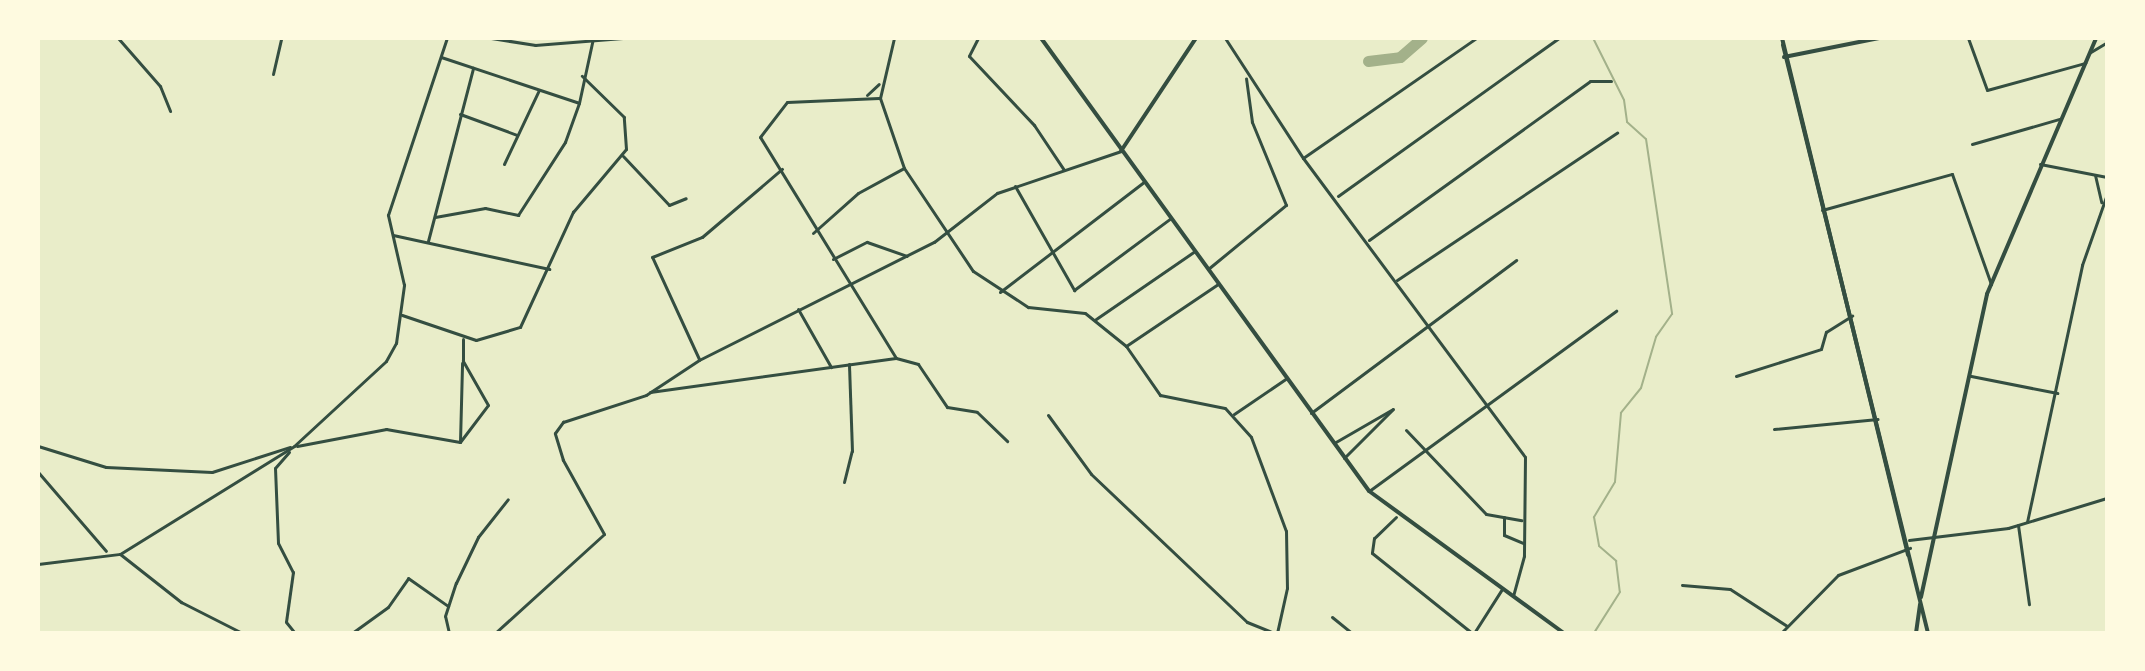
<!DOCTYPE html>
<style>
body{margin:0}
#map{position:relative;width:2145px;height:671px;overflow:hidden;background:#e9edc9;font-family:Bitter,serif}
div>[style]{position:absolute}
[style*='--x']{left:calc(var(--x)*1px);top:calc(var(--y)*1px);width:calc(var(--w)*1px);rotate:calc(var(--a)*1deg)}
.stream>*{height:2px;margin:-1px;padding:0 1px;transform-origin:1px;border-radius:1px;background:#a3b18a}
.river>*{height:11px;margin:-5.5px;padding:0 5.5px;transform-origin:5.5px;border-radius:5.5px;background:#a3b18a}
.minor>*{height:3px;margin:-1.5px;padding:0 1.5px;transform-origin:1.5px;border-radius:1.5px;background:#344e41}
.tertiary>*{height:4px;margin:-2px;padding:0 2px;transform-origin:2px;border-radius:2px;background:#344e41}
.secondary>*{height:4px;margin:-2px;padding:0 2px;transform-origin:2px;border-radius:2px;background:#344e41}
span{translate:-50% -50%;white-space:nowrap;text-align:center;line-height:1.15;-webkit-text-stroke:6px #fefae0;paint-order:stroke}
.frame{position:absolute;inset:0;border:40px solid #fefae0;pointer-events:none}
</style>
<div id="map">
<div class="stream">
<div style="--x:1593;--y:38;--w:69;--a:63.4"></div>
<div style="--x:1624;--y:100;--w:22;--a:82"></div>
<div style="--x:1627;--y:122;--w:25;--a:42"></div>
<div style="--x:1646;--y:139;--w:177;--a:81.5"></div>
<div style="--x:1672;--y:314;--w:28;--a:125"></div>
<div style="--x:1656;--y:337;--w:53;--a:106.4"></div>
<div style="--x:1641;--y:388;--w:32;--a:129"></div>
<div style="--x:1621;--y:413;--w:69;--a:95"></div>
<div style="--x:1615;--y:482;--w:41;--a:121"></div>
<div style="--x:1594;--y:517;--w:29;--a:80"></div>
<div style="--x:1599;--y:546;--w:23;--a:41"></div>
<div style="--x:1616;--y:561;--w:31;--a:83"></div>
<div style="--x:1620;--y:592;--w:49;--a:122.4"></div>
</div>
<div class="river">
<div style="--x:1368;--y:61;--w:32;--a:-7"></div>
<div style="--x:1400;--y:57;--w:29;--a:-41"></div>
</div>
<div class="minor">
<div style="--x:118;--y:38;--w:64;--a:48.8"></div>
<div style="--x:160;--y:86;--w:27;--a:68"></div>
<div style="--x:491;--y:38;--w:45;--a:9"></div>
<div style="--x:535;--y:45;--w:88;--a:-4.5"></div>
<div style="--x:894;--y:38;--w:62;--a:103.1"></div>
<div style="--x:880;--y:98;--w:74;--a:71.1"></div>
<div style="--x:904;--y:168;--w:124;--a:56.2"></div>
<div style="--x:973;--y:271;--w:66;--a:33.2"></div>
<div style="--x:1028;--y:307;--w:57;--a:6"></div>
<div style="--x:1085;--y:313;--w:53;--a:38.8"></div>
<div style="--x:1126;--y:346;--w:60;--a:55.2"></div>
<div style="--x:1160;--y:395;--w:66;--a:11.3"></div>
<div style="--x:1225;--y:408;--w:39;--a:48"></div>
<div style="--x:1251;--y:437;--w:100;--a:69.6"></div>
<div style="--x:1286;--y:531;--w:57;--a:89"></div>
<div style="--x:1287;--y:588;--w:46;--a:102.5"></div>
<div style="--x:978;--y:38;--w:20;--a:117"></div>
<div style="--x:969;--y:56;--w:95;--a:46.7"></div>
<div style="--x:1034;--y:125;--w:54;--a:56.3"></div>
<div style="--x:1225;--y:38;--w:143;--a:57"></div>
<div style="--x:1303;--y:158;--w:372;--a:53.4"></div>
<div style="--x:1525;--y:457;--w:99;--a:90.6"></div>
<div style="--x:1524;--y:556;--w:41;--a:105.4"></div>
<div style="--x:1968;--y:38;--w:55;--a:69.9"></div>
<div style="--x:1987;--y:90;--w:102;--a:-15.4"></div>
<div style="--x:2089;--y:53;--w:21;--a:-31"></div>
<div style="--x:441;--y:57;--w:145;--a:18.4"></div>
<div style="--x:579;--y:103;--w:66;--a:-77.8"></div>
<div style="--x:273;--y:74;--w:37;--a:-77"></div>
<div style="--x:867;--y:95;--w:16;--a:-43"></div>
<div style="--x:460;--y:114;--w:61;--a:20.2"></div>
<div style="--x:1972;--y:144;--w:91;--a:-16"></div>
<div style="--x:623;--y:156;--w:67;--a:46.8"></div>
<div style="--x:669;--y:205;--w:18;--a:-22"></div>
<div style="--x:1303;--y:158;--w:211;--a:-34.7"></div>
<div style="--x:504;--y:164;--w:80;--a:-64.7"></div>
<div style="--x:2040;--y:164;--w:68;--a:11"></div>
<div style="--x:2095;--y:175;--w:28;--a:77"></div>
<div style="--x:1015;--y:186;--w:120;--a:60.4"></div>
<div style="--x:1074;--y:290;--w:121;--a:-36.6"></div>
<div style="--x:1338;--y:196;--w:272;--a:-35.6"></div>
<div style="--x:1822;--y:210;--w:135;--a:-15.5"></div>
<div style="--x:1952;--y:174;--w:117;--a:70.5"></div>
<div style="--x:435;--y:217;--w:51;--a:-10.2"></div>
<div style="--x:485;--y:208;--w:34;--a:12"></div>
<div style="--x:518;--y:215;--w:87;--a:-57.2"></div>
<div style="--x:565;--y:142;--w:41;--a:-70.3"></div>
<div style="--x:813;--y:233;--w:60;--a:-41.6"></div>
<div style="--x:858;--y:193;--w:52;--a:-28.5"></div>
<div style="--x:393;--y:235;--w:160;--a:12.3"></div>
<div style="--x:1369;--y:240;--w:272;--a:-35.7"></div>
<div style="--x:1590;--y:81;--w:21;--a:0"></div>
<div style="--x:428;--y:241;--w:179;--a:-75.4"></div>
<div style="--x:833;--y:259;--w:38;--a:-27"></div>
<div style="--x:867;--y:242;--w:42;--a:19.3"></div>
<div style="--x:1208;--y:269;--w:101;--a:-39.4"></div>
<div style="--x:1286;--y:205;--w:90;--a:-112.3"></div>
<div style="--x:1252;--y:122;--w:44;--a:-97.8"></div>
<div style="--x:1397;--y:280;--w:265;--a:-33.8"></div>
<div style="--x:1000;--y:292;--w:181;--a:-37.4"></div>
<div style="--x:798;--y:309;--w:67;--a:60.4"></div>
<div style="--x:402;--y:315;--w:78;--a:18.7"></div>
<div style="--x:476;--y:340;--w:46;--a:-16.5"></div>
<div style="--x:520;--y:327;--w:127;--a:-65.3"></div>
<div style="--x:573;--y:212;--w:82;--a:-49.9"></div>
<div style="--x:626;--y:149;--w:32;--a:-94"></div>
<div style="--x:624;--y:117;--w:59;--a:-135.7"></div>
<div style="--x:1096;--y:319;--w:120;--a:-34.5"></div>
<div style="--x:1126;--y:346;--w:111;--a:-34"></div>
<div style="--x:896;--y:358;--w:23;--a:15"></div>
<div style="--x:918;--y:364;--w:52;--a:56"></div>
<div style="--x:947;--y:407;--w:30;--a:9"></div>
<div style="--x:977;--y:412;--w:42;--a:44"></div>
<div style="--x:699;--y:359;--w:112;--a:-114.7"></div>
<div style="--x:652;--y:257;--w:54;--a:-21.8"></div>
<div style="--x:702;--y:237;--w:105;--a:-40.4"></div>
<div style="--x:1736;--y:376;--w:89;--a:-17.6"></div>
<div style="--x:1821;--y:349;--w:18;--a:-74"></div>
<div style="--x:1826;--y:332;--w:31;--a:-32"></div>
<div style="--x:1971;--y:376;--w:88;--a:11.2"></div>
<div style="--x:650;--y:392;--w:248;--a:-7.9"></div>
<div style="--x:896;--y:358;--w:259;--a:-121.6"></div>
<div style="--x:760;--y:137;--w:44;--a:-52.4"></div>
<div style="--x:787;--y:102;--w:92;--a:-2.5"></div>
<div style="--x:1311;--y:413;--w:256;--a:-36.7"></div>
<div style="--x:1234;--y:414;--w:64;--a:-34.2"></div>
<div style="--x:1048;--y:415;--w:73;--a:53.9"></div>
<div style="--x:1091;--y:474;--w:215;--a:43.5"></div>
<div style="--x:1247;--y:622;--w:29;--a:22"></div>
<div style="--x:1774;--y:429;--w:104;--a:-5.5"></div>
<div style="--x:1406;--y:430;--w:116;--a:46.4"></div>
<div style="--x:1486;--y:514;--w:36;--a:10"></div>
<div style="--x:460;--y:442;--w:79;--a:-88.5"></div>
<div style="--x:1334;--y:443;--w:68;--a:-30"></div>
<div style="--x:38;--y:446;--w:71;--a:17.2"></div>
<div style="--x:106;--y:467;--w:106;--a:2.7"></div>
<div style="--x:212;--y:472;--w:82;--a:-17.8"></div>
<div style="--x:297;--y:446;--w:91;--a:-10.8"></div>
<div style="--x:386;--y:429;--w:75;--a:10"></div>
<div style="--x:460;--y:442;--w:46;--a:-52.9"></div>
<div style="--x:488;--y:405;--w:51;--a:-119.6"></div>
<div style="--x:463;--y:361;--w:22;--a:-90"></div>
<div style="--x:289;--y:452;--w:21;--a:131"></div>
<div style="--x:275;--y:468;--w:75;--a:87.7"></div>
<div style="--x:278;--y:543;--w:33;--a:63"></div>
<div style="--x:293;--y:572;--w:50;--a:98"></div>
<div style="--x:286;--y:622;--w:14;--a:51"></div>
<div style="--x:1344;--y:458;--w:69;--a:-45"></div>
<div style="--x:38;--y:472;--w:104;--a:49.3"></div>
<div style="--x:844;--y:482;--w:32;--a:-76"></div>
<div style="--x:852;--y:451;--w:87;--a:-92"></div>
<div style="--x:1369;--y:491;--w:306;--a:-36.1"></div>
<div style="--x:1396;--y:517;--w:30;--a:136"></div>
<div style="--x:1374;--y:538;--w:15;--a:98"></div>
<div style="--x:1372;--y:553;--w:128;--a:38.7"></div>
<div style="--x:1504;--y:517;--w:18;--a:90"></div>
<div style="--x:1504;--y:535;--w:21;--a:23"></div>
<div style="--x:2027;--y:522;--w:263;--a:-77.9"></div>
<div style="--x:2082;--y:265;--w:75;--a:-70.6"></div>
<div style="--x:2018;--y:525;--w:80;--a:82.1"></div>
<div style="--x:1909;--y:540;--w:100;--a:-6.9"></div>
<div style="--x:2008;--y:528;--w:103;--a:-16.9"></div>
<div style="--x:120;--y:554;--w:78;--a:38.2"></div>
<div style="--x:181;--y:602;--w:68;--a:26.9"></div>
<div style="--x:38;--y:564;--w:83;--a:-7"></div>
<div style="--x:120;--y:554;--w:205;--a:-31.8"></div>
<div style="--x:294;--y:446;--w:125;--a:-42.7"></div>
<div style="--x:386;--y:361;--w:21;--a:-61"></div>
<div style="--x:396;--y:343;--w:59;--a:-82.1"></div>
<div style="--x:404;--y:285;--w:72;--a:-102.9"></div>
<div style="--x:388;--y:215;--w:187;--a:-71.6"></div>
<div style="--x:1682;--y:585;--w:48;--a:4.8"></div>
<div style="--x:1730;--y:589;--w:68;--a:33"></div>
<div style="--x:1332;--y:617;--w:26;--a:39"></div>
<div style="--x:352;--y:633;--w:44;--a:-35.8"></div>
<div style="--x:388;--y:607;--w:35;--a:-55"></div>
<div style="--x:408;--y:578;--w:49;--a:35"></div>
<div style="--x:449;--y:633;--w:17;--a:-103"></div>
<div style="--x:445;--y:616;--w:35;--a:-72"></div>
<div style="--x:456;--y:583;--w:51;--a:-64.4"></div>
<div style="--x:478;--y:537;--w:48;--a:-51.7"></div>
<div style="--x:495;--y:633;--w:147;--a:-42.2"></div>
<div style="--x:604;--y:534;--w:85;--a:-119"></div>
<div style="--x:563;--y:460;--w:28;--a:-107"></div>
<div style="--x:555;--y:433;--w:14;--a:-54"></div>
<div style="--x:563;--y:422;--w:87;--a:-18"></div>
<div style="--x:646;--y:395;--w:64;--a:-33.4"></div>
<div style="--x:699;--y:360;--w:263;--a:-26.7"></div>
<div style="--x:934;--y:242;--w:80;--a:-37.9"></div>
<div style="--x:997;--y:193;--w:131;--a:-18.7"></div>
<div style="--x:1474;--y:633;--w:52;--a:-57.5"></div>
<div style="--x:1781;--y:633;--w:81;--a:-45.5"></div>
<div style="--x:1838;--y:575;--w:77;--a:-20.6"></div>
</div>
<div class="tertiary">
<div style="--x:1041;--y:38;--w:559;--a:54.09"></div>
<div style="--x:1369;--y:491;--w:241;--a:36.1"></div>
<div style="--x:1784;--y:57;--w:97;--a:-11.3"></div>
<div style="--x:1121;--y:151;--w:136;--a:-56.4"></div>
<div style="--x:1921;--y:597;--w:310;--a:-77.7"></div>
<div style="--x:1987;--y:294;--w:278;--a:-66.9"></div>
</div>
<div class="secondary">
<div style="--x:1782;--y:38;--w:532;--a:76.3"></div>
<div style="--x:1783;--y:45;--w:606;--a:76.15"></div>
<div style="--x:1916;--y:633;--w:29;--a:-82"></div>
</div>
<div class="frame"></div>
</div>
